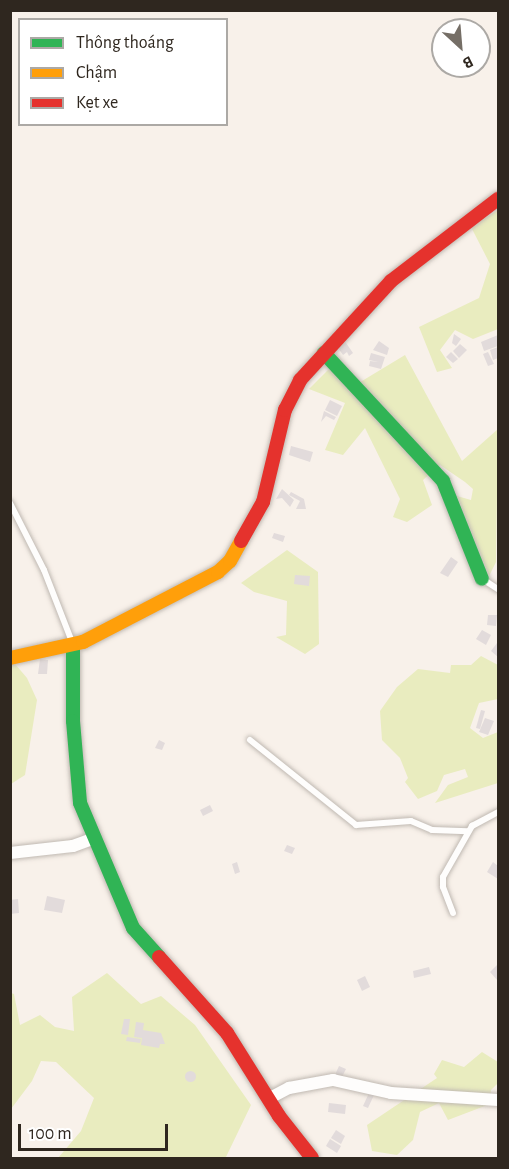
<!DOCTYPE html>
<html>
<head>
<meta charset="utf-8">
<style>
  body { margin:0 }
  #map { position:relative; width:509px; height:1169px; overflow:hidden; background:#f8f1ea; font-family:"Alegreya Sans",sans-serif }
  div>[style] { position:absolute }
  .green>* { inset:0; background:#e9ecbf }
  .building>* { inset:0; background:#e2dbdb }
  .round { border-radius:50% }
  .roads { filter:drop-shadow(0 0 2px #c0b9b2) drop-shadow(0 0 2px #c0b9b2) }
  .lane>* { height:6px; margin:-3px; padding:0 3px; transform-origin:3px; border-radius:3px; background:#fefdfc }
  .street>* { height:12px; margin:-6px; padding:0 6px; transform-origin:6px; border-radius:6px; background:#fefdfc }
  .fast>* { height:14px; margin:-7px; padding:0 7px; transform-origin:7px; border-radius:7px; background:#30b455 }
  .slow>* { height:14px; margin:-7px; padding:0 7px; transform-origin:7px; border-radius:7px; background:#ff9f0a }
  .jam>* { height:14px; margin:-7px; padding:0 7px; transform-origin:7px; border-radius:7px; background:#e5322d }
  span { translate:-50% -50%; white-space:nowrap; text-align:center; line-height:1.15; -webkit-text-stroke:5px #fff; paint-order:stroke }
  .frame { position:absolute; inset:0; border:12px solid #2f271f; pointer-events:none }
  .legend { position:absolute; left:18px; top:18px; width:210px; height:108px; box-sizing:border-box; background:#fff; border:2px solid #aca9a5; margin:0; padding:8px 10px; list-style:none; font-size:18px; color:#2f271f }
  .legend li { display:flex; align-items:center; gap:12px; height:30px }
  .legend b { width:30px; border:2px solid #aca9a5 }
  .north { position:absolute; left:431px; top:18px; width:60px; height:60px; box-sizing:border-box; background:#fff; border:2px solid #aca9a5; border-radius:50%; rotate:154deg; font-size:16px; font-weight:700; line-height:24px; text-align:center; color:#2f271f }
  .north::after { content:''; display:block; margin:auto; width:21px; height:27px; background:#756e66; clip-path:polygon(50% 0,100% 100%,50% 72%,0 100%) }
  .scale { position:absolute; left:18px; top:1124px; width:150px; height:27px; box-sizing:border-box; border:3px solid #2f271f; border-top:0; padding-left:8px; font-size:18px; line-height:21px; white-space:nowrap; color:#2f271f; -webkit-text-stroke:4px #fff; paint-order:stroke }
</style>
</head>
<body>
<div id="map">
  <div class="green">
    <div style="clip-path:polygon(498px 210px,498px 329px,473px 339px,455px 330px,440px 350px,452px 368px,437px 372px,419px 327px,479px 298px,490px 264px,471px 227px)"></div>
    <div style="clip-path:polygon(405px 355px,462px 461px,498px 429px,496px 562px,489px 576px,457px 496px,471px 500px,473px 489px,465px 482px,440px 465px,423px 480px,432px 505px,407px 522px,393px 517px,400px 499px,365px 428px,343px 455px,325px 450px,345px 403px,309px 389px,329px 369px,357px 384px)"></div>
    <div style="clip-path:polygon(287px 550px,318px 572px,319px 644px,305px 654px,276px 637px,286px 635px,287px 601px,254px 592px,241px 583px)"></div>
    <div style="clip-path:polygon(481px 656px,498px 665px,498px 699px,479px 703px,470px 728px,483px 738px,498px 732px,498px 783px,435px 803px,448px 785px,468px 777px,465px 769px,444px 775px,437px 791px,418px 799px,405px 782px,408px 778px,400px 758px,382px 740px,380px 711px,397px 687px,418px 669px,450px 673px,451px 665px,471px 665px)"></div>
    <div style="clip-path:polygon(10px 658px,27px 678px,37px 700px,25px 775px,11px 784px)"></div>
    <div style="clip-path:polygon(107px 973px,141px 1004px,161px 996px,195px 1025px,251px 1105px,226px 1157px,58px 1158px,81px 1131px,94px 1098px,56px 1062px,41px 1061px,32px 1081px,11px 1109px,11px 993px,14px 994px,20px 1025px,40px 1015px,55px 1027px,74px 1031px,72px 997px)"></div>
    <div style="clip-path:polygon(482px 1052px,498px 1062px,498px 1083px,491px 1090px,490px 1104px,448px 1120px,439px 1103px,420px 1112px,413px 1140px,397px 1155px,372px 1151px,367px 1125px,437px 1078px,434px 1074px,442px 1060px,464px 1067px)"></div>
  </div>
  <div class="building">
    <div style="clip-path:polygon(454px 334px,461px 339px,456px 346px,452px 343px)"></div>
    <div style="clip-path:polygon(498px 335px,498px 346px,484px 351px,481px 342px)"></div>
    <div style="clip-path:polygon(344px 340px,353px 353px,349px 356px,347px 352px,343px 355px,336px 345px)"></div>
    <div style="clip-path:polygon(379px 341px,389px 348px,387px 355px,373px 350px)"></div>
    <div style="clip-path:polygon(460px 344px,467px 350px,459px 358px,453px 351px)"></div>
    <div style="clip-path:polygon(498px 347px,498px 358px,493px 360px,490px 350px)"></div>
    <div style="clip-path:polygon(451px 352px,458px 359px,453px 363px,446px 357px)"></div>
    <div style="clip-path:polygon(488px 352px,494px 364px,488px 366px,483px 354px)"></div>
    <div style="clip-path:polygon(371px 353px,385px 357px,381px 369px,369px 366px,370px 361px,379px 362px,369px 360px)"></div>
    <div style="clip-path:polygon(330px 400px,342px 406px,337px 416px,325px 410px)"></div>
    <div style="clip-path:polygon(324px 411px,336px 417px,334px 420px,326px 416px,321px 422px)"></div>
    <div style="clip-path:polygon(291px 446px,313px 452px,310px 462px,289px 455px)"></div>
    <div style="clip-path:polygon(282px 489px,294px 500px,290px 507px,282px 498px,276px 499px)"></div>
    <div style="clip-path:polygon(291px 492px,304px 499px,306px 509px,296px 509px,300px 501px,289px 495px)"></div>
    <div style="clip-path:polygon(274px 533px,285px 536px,283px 542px,272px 538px)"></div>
    <div style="clip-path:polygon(451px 557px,458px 562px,448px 577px,440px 573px)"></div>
    <div style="clip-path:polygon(295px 575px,310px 576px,309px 586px,294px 584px)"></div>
    <div style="clip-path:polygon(488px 615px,497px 615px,496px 626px,487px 625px)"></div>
    <div style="clip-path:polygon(482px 630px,491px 635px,486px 645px,476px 639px)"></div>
    <div style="clip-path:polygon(497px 643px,498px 644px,498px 657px,491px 651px)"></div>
    <div style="clip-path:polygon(40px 659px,48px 660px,47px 674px,38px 674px)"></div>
    <div style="clip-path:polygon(481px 710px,485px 711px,480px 729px,476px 728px)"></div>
    <div style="clip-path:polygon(485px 718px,494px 721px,488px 735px,479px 732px)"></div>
    <div style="clip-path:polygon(159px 740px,165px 743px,162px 750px,155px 748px)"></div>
    <div style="clip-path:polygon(210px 805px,213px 811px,203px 816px,200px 810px)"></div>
    <div style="clip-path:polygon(287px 845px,295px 848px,292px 854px,284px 851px)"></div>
    <div style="clip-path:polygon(237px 862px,240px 872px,235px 874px,232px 864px)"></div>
    <div style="clip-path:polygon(493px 862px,498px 866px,498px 879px,487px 872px)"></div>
    <div style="clip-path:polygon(47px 896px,65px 900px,62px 913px,44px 910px)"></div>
    <div style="clip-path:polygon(18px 899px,19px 913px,10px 914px,10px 900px)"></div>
    <div style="clip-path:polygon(498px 964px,498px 981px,490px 972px)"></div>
    <div style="clip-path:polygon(429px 967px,431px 974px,414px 978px,413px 971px)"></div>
    <div style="clip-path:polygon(365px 976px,370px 987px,362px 991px,357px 980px)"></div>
    <div style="clip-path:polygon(124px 1019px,130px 1019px,128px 1035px,121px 1034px)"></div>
    <div style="clip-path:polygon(136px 1022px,144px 1023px,143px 1030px,161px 1033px,165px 1044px,160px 1044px,159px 1048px,141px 1045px,142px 1038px,134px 1037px)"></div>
    <div style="clip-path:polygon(127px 1037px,141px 1039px,140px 1043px,126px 1041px)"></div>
    <div style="clip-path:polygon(339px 1066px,346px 1069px,341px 1079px,334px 1077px)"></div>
    <div class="round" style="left:184.5px;top:1070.5px;width:11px;height:11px"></div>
    <div style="clip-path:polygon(369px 1093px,374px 1095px,368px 1108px,363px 1106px)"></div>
    <div style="clip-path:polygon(329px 1103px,346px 1105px,345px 1114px,328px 1112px)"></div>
    <div style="clip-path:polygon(336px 1130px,345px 1136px,341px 1144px,331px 1138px)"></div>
    <div style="clip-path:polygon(330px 1139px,341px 1146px,337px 1153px,326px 1146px)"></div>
  </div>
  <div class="roads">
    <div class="lane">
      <div style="left:10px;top:503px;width:75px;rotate:63.1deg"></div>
      <div style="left:44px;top:570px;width:77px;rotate:68.7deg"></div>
      <div style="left:484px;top:580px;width:17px;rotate:33deg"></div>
      <div style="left:250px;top:740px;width:136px;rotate:38.7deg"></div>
      <div style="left:356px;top:825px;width:55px;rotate:-4.2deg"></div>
      <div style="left:411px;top:821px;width:23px;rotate:23deg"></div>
      <div style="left:432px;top:830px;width:36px;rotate:2deg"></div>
      <div style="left:453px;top:913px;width:28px;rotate:-111deg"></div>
      <div style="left:443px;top:887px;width:10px;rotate:-90deg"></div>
      <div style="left:443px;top:877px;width:59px;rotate:-60.4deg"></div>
      <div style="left:472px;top:826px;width:30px;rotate:-28deg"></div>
    </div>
    <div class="street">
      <div style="left:10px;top:853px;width:63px;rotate:-6.3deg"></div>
      <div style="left:73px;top:846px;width:23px;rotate:-20deg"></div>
      <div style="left:268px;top:1099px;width:24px;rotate:-28deg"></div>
      <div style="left:289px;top:1088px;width:45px;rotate:-10.3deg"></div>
      <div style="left:333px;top:1080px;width:59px;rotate:12.6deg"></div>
      <div style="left:391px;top:1093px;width:107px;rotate:3.7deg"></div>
    </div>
    <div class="fast">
      <div style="left:324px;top:353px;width:175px;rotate:47.1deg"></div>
      <div style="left:443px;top:481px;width:105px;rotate:68.3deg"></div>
      <div style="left:73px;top:646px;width:75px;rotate:90deg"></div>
      <div style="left:73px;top:721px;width:82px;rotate:85.1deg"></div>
      <div style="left:80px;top:803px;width:136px;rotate:67deg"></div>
      <div style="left:133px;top:928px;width:39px;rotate:48deg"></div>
    </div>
    <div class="slow">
      <div style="left:10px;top:658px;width:75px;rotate:-12.4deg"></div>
      <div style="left:83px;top:642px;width:152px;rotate:-27.4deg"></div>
      <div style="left:218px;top:572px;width:16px;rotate:-43deg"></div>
      <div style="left:230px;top:561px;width:23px;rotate:-61deg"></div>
    </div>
    <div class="jam">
      <div style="left:241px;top:541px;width:45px;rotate:-60.6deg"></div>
      <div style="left:263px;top:502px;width:95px;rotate:-76.6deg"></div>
      <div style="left:285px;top:410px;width:34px;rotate:-63deg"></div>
      <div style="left:300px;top:380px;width:134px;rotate:-47.4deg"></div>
      <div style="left:391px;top:281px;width:135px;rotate:-37.5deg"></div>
      <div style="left:159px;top:957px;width:102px;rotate:48.2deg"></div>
      <div style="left:227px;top:1033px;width:98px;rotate:57.9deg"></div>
      <div style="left:279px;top:1116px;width:53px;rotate:51.8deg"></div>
    </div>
  </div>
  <div class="frame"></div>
  <ul class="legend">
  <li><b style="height:8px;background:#30b455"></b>Thông thoáng</li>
  <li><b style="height:8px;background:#ff9f0a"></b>Chậm</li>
  <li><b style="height:8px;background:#e5322d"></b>Kẹt xe</li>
  </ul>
  <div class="north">B</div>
  <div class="scale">100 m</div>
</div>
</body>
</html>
